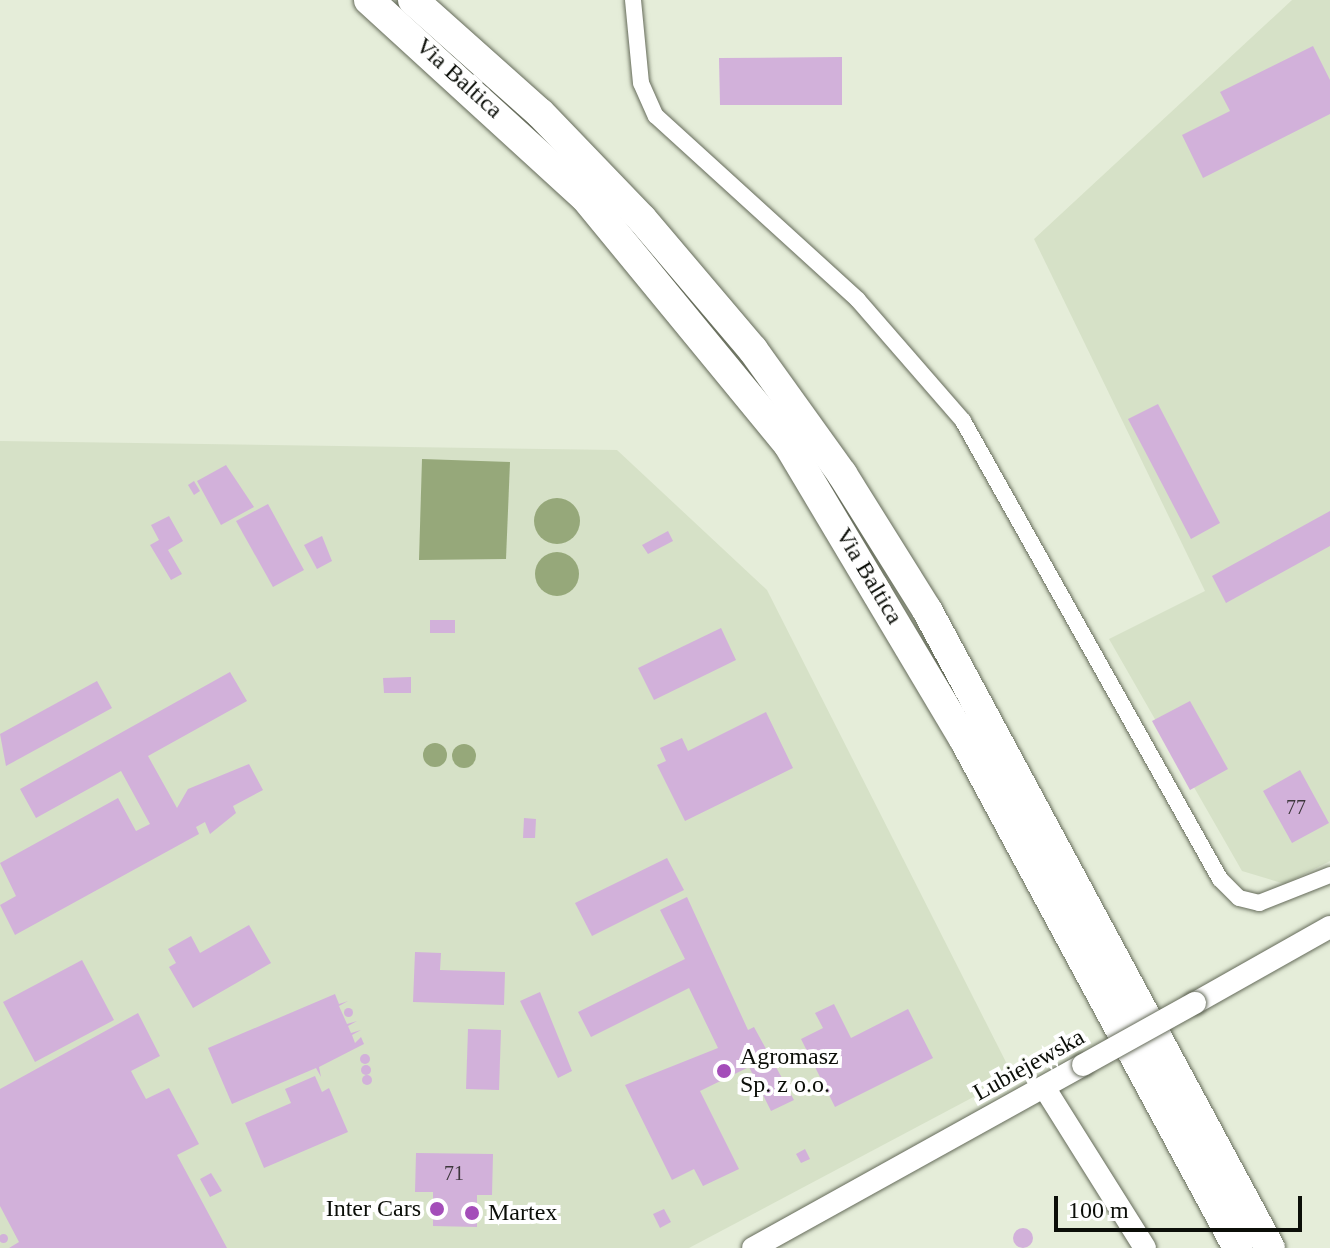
<!DOCTYPE html>
<html>
<head>
<meta charset="utf-8">
<style>
  body { margin:0 }
  #map { position:relative; width:1330px; height:1248px; overflow:hidden; background:#e5edd9; font-family:"Times New Roman",serif }
  div>[style] { position:absolute }
  .built>* { inset:0; background:#d6e1c7 }
  .water>* { inset:0; background:#96a87a }
  .round { border-radius:50% }
  .building>* { inset:0; background:#d2b1da }
  .roads { filter:drop-shadow(0 0 2px #656b5a) drop-shadow(0 0 2px #656b5a) }
  .street>* { height:16px; margin:-8px; padding:0 8px; transform-origin:8px; border-radius:8px; background:#fff }
  .secondary>* { height:22px; margin:-11px; padding:0 11px; transform-origin:11px; border-radius:11px; background:#fff }
  .highway>* { height:30px; margin:-15px; padding:0 15px; transform-origin:15px; border-radius:15px; background:#fff }
  .bridges { filter:drop-shadow(0 0 2px #656b5a) drop-shadow(0 0 2px #656b5a) }
  .secondary-bridge>* { height:22px; margin:-11px; padding:0 11px; transform-origin:11px; border-radius:11px; background:#fff }
  .dots>* { width:22px; height:22px; translate:-50% -50%; box-sizing:border-box; border:4px solid #fff; border-radius:50% }
  span { translate:-50% -50%; white-space:nowrap; text-align:center; line-height:1.15; -webkit-text-stroke:8px #fff; paint-order:stroke }
  .number-label { font-size:20px; color:#3d373c }
  .number-label span { -webkit-text-stroke-width:0 }
  .street-label { font-size:24px; color:#0b0e08 }
  .poi-label { font-size:24px; color:#0b0e08 }
  .left { translate:0 -50%; text-align:left }
  .right { translate:-100% -50%; text-align:right }
  .scale { position:absolute; left:1054px; top:1196px; width:248px; height:36px; box-sizing:border-box; border:4px solid #0b0e08; border-top:0; padding-left:10px; font-size:24px; line-height:28px; white-space:nowrap; color:#0b0e08; -webkit-text-stroke:6px #fff; paint-order:stroke }
</style>
</head>
<body>
<div id="map">
  <div class="built">
    <div style="clip-path:polygon(1292px 0,1330px 0,1330px 861px,1285px 884px,1242px 871px,1109px 639px,1205px 591px,1034px 239px)"></div>
    <div style="clip-path:polygon(0 441px,617px 450px,767px 590px,1013px 1076px,689px 1248px,0 1248px)"></div>
  </div>
  <div class="water">
    <div style="clip-path:polygon(422px 459px,510px 462px,506px 559px,419px 560px)"></div>
    <div class="round" style="left:534px;top:498px;width:46px;height:46px"></div>
    <div class="round" style="left:535px;top:552px;width:44px;height:44px"></div>
    <div class="round" style="left:423px;top:743px;width:24px;height:24px"></div>
    <div class="round" style="left:452px;top:744px;width:24px;height:24px"></div>
  </div>
  <div class="building">
    <div style="clip-path:polygon(1313px 46px,1330px 80px,1330px 114px,1203px 178px,1182px 135px,1230px 111px,1220px 92px)"></div>
    <div style="clip-path:polygon(842px 57px,842px 105px,720px 105px,719px 58px)"></div>
    <div style="clip-path:polygon(1158px 404px,1220px 523px,1191px 539px,1128px 419px)"></div>
    <div style="clip-path:polygon(226px 465px,254px 507px,221px 525px,197px 481px)"></div>
    <div style="clip-path:polygon(194px 481px,200px 491px,194px 495px,188px 485px)"></div>
    <div style="clip-path:polygon(268px 504px,304px 570px,273px 587px,236px 521px)"></div>
    <div style="clip-path:polygon(1330px 511px,1330px 546px,1226px 603px,1212px 576px)"></div>
    <div style="clip-path:polygon(169px 516px,183px 541px,168px 550px,182px 574px,171px 580px,150px 545px,159px 540px,151px 525px)"></div>
    <div style="clip-path:polygon(668px 531px,673px 541px,648px 554px,642px 545px)"></div>
    <div style="clip-path:polygon(322px 536px,332px 561px,317px 569px,304px 545px)"></div>
    <div style="clip-path:polygon(430px 620px,455px 620px,455px 633px,430px 633px)"></div>
    <div style="clip-path:polygon(721px 628px,736px 660px,654px 700px,638px 668px)"></div>
    <div style="clip-path:polygon(230px 672px,247px 701px,148px 756px,177px 808px,188px 789px,249px 764px,263px 790px,233px 806px,236px 813px,210px 834px,205px 822px,196px 827px,199px 834px,15px 935px,0 905px,16px 896px,0 863px,118px 798px,136px 831px,150px 824px,121px 771px,36px 818px,20px 789px)"></div>
    <div style="clip-path:polygon(411px 677px,411px 693px,384px 693px,383px 678px)"></div>
    <div style="clip-path:polygon(97px 681px,112px 708px,6px 766px,0 734px)"></div>
    <div style="clip-path:polygon(1190px 701px,1228px 769px,1190px 790px,1152px 721px)"></div>
    <div style="clip-path:polygon(766px 712px,793px 768px,685px 821px,657px 765px,666px 761px,660px 748px,682px 738px,688px 751px)"></div>
    <div style="clip-path:polygon(1300px 770px,1329px 823px,1292px 843px,1263px 791px)"></div>
    <div style="clip-path:polygon(524px 818px,536px 819px,535px 838px,523px 838px)"></div>
    <div style="clip-path:polygon(667px 858px,684px 890px,592px 936px,575px 903px)"></div>
    <div style="clip-path:polygon(687px 897px,748px 1030px,754px 1027px,794px 1100px,771px 1111px,749px 1067px,700px 1091px,739px 1169px,703px 1186px,694px 1169px,672px 1180px,625px 1085px,718px 1048px,689px 988px,591px 1037px,578px 1012px,685px 959px,660px 910px)"></div>
    <div style="clip-path:polygon(249px 925px,271px 963px,193px 1008px,169px 967px,176px 963px,168px 949px,191px 936px,200px 953px)"></div>
    <div style="clip-path:polygon(415px 952px,441px 953px,440px 970px,505px 972px,504px 1005px,413px 1002px)"></div>
    <div style="clip-path:polygon(82px 960px,114px 1020px,35px 1062px,3px 1002px)"></div>
    <div style="clip-path:polygon(540px 992px,572px 1071px,558px 1078px,520px 1001px)"></div>
    <div style="clip-path:polygon(335px 994px,339px 1004px,348px 1001px,339px 1006px,347px 1024px,357px 1021px,348px 1026px,351px 1033px,361px 1030px,352px 1035px,355px 1043px,361px 1037px,364px 1044px,319px 1067px,321px 1077px,316px 1068px,232px 1104px,208px 1048px)"></div>
    <div style="clip-path:polygon(834px 1004px,851px 1038px,908px 1009px,933px 1058px,835px 1107px,801px 1039px,823px 1028px,815px 1013px)"></div>
    <div class="round" style="left:343.5px;top:1007.5px;width:9px;height:9px"></div>
    <div style="clip-path:polygon(138px 1013px,160px 1056px,131px 1071px,146px 1099px,169px 1088px,199px 1144px,177px 1155px,227px 1248px,9px 1248px,19px 1242px,0 1206px,0 1089px)"></div>
    <div style="clip-path:polygon(468px 1029px,501px 1030px,499px 1090px,466px 1089px)"></div>
    <div class="round" style="left:360px;top:1054px;width:10px;height:10px"></div>
    <div class="round" style="left:361px;top:1065px;width:10px;height:10px"></div>
    <div class="round" style="left:362px;top:1075px;width:10px;height:10px"></div>
    <div style="clip-path:polygon(315px 1076px,322px 1092px,329px 1088px,348px 1132px,264px 1168px,245px 1123px,291px 1103px,285px 1089px)"></div>
    <div style="clip-path:polygon(805px 1149px,810px 1159px,801px 1163px,796px 1154px)"></div>
    <div style="clip-path:polygon(416px 1153px,493px 1154px,492px 1195px,477px 1195px,477px 1227px,433px 1226px,433px 1192px,415px 1192px)"></div>
    <div style="clip-path:polygon(211px 1173px,222px 1191px,210px 1197px,200px 1179px)"></div>
    <div style="clip-path:polygon(664px 1209px,671px 1222px,660px 1228px,653px 1214px)"></div>
    <div class="round" style="left:1013px;top:1228px;width:20px;height:20px"></div>
    <div class="round" style="left:-1.5px;top:1233.5px;width:9px;height:9px"></div>
  </div>
  <div class="roads">
    <div class="street">
      <div style="left:633px;top:0;width:83px;rotate:84.5deg"></div>
      <div style="left:641px;top:83px;width:36px;rotate:66deg"></div>
      <div style="left:656px;top:116px;width:273px;rotate:42.3deg"></div>
      <div style="left:858px;top:300px;width:160px;rotate:49deg"></div>
      <div style="left:963px;top:421px;width:525px;rotate:60.7deg"></div>
      <div style="left:1220px;top:879px;width:27px;rotate:45deg"></div>
      <div style="left:1239px;top:898px;width:21px;rotate:14deg"></div>
      <div style="left:1259px;top:903px;width:76px;rotate:-21.5deg"></div>
    </div>
    <div class="secondary">
      <div style="left:1195px;top:1003px;width:155px;rotate:-29.4deg"></div>
      <div style="left:1044px;top:1087px;width:190px;rotate:57.9deg"></div>
      <div style="left:753px;top:1248px;width:377px;rotate:-29deg"></div>
    </div>
    <div class="highway">
      <div style="left:369px;top:0;width:292px;rotate:42.4deg"></div>
      <div style="left:585px;top:197px;width:320px;rotate:50.6deg"></div>
      <div style="left:788px;top:444px;width:344px;rotate:59.2deg"></div>
      <div style="left:964px;top:739px;width:578px;rotate:61.71deg"></div>
      <div style="left:413px;top:0;width:170px;rotate:41.7deg"></div>
      <div style="left:540px;top:113px;width:147px;rotate:46.1deg"></div>
      <div style="left:642px;top:219px;width:172px;rotate:49.7deg"></div>
      <div style="left:753px;top:350px;width:153px;rotate:54.3deg"></div>
      <div style="left:842px;top:474px;width:160px;rotate:58deg"></div>
      <div style="left:927px;top:610px;width:724px;rotate:61.74deg"></div>
    </div>
  </div>
  <div class="bridges">
    <div class="secondary-bridge">
      <div style="left:1083px;top:1065px;width:128px;rotate:-29deg"></div>
    </div>
  </div>
  <div class="dots">
    <div style="left:724px;top:1071px;background:#a44db9"></div>
    <div style="left:437px;top:1209px;background:#a44db9"></div>
    <div style="left:472px;top:1213px;background:#a44db9"></div>
  </div>
  <div class="number-label">
    <span style="left:1296px;top:807px">77</span>
    <span style="left:454px;top:1173px">71</span>
  </div>
  <div class="street-label">
    <span style="left:459px;top:78px;rotate:42deg">Via Baltica</span>
    <span style="left:869px;top:576px;rotate:59deg">Via Baltica</span>
    <span style="left:1029px;top:1065px;rotate:-29deg">Lubiejewska</span>
  </div>
  <div class="poi-label">
    <span class="left" style="left:740px;top:1071px">Agromasz<br>Sp. z o.o.</span>
    <span class="right" style="left:421px;top:1209px">Inter Cars</span>
    <span class="left" style="left:488px;top:1213px">Martex</span>
  </div>
  <div class="scale">100 m</div>
</div>
</body>
</html>
